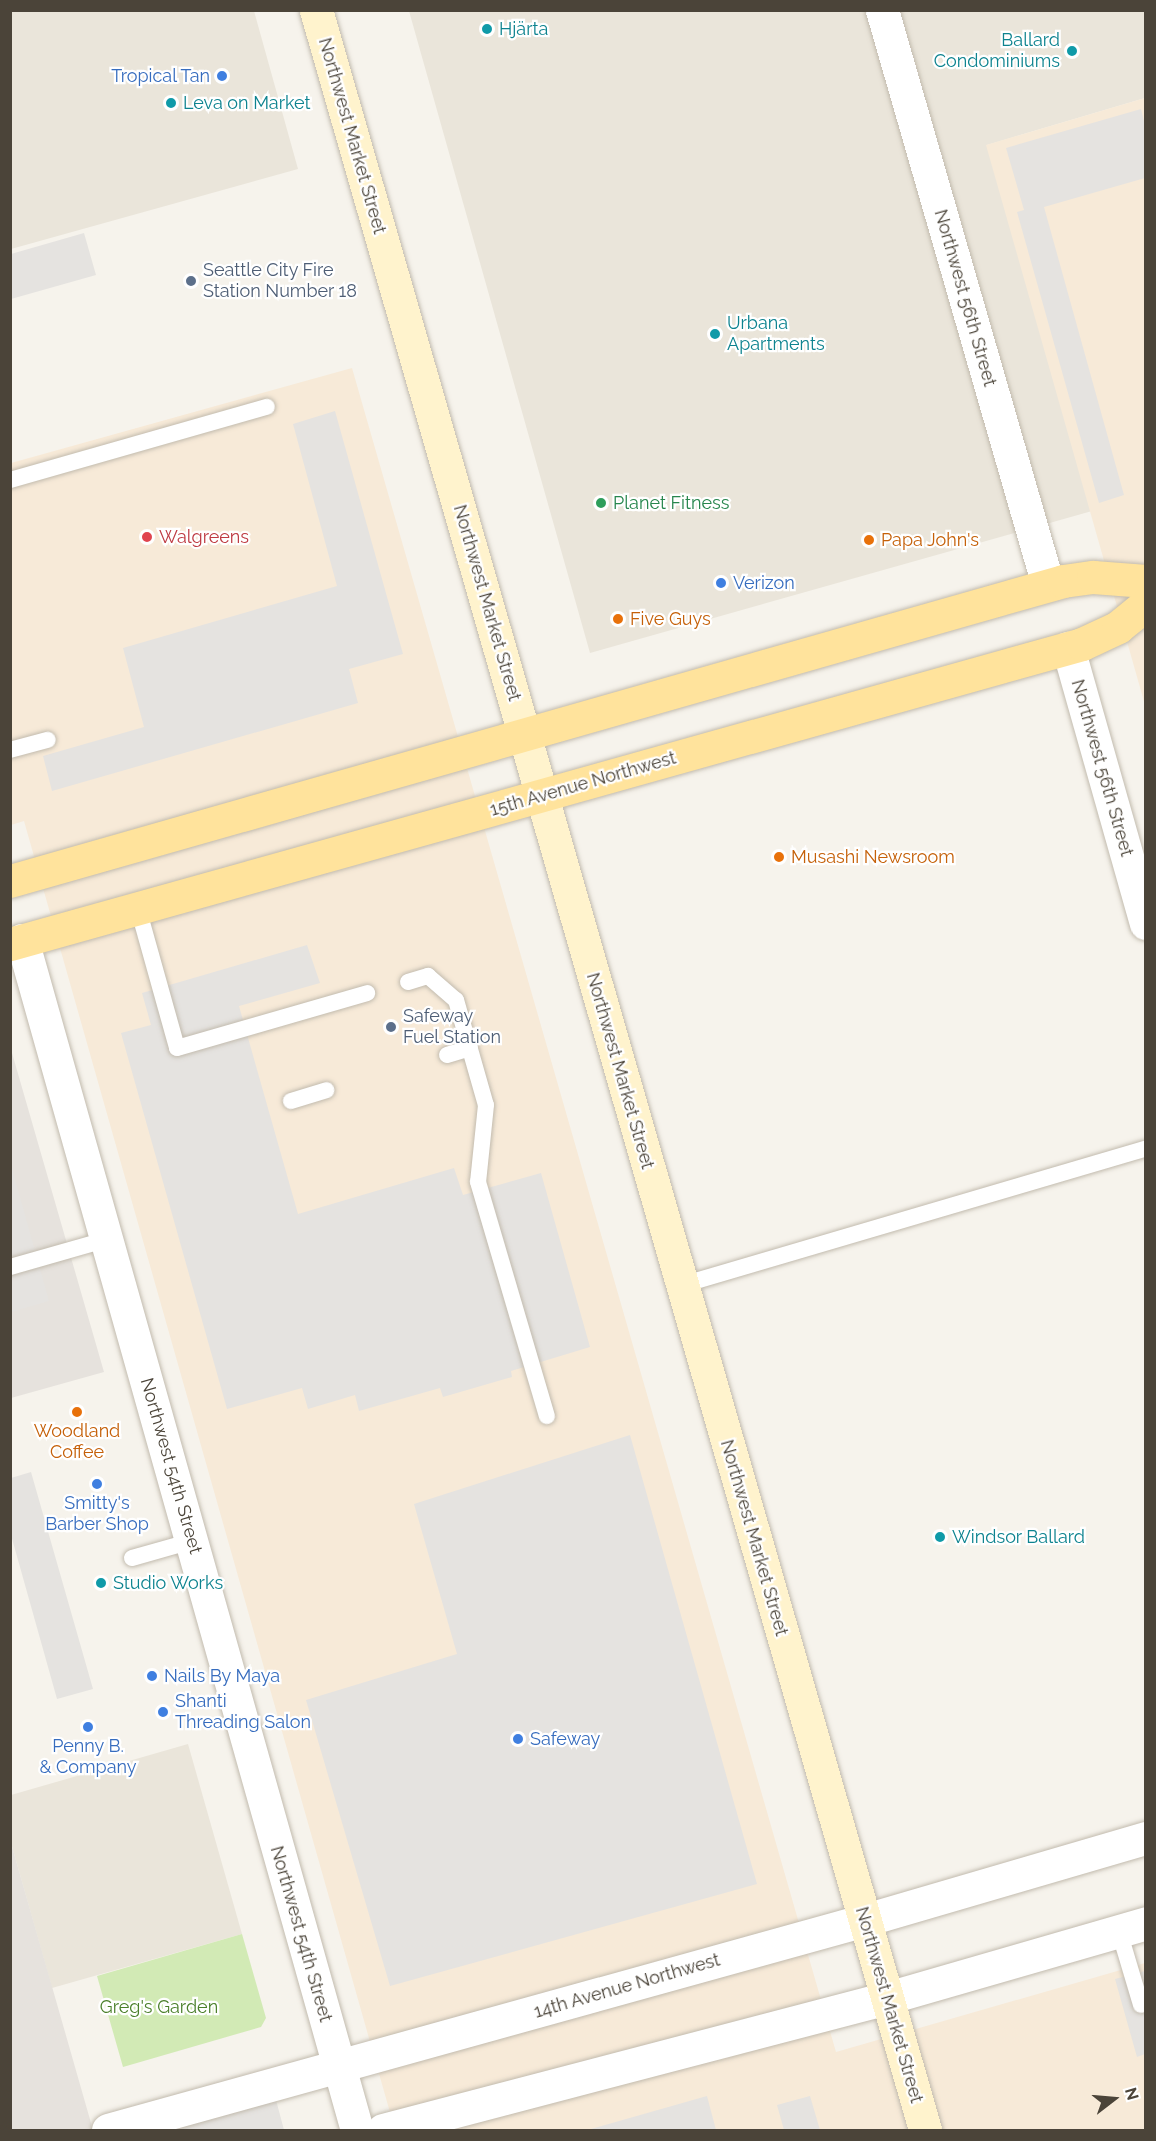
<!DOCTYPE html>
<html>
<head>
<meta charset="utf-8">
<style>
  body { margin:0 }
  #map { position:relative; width:1156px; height:2141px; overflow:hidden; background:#f6f3ec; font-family:Raleway,sans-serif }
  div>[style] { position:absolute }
  .residential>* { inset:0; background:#eae5da }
  .commercial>* { inset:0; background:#f7ead8 }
  .industrial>* { inset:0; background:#e6e2dd }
  .green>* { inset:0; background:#d2eab5 }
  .parking>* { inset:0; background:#e5e3e0 }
  .roads { filter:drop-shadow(0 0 2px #c2bbae) drop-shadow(0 0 2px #c2bbae) }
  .lane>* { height:16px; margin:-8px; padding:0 8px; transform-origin:8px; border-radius:8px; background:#fff }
  .street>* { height:33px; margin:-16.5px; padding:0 16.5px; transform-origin:16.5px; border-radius:16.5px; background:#fff }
  .secondary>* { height:33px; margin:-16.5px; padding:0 16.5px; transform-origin:16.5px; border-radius:16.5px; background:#fff3cd }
  .primary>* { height:33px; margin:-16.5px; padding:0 16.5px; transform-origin:16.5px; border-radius:16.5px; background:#ffe39c }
  .dots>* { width:16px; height:16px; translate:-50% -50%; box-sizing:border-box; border:3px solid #fff; border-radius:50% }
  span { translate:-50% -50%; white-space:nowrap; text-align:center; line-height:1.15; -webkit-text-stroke:4.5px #fff; paint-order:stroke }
  .culture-label { font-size:18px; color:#0d838f }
  .left { translate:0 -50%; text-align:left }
  .right { translate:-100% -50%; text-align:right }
  .shop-label { font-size:18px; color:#366cbe }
  .street-label { font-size:18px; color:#4b4439 }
  .service-label { font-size:18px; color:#4e5e75 }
  .leisure-label { font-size:18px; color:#27864d }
  .health-label { font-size:18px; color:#be3a42 }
  .food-label { font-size:18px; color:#c56008 }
  .park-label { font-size:18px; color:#4a7f2a }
  .frame { position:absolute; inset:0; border:12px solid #4b4439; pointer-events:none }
  .north { position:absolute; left:1084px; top:2069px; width:60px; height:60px; -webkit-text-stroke:4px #fff; paint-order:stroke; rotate:74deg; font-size:16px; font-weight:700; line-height:24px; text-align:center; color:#4b4439 }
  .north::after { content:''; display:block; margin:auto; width:21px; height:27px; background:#4b4439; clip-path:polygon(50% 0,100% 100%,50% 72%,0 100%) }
</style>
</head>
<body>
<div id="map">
  <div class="residential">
    <div style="clip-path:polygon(11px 10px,254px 11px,298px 169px,11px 249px)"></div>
    <div style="clip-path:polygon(409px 11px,1145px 11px,1145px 98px,987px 145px,1092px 511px,590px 653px)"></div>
    <div style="clip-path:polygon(188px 1744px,242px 1934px,52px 1988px,11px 1843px,11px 1795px)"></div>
  </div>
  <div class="commercial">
    <div style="clip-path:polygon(1145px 98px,1145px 705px,986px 145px)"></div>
    <div style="clip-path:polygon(352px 368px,836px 2052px,1145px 1963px,1145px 2130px,395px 2130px,24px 821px,11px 825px,11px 463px)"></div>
  </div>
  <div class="industrial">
    <div style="clip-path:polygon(10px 1046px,104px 1372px,11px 1398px,10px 1398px)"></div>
    <div style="clip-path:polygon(11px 1843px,93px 2130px,11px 2130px)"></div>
  </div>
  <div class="green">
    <div style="clip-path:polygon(242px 1934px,266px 2018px,261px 2027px,123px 2067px,97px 1976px)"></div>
  </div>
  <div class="parking">
    <div style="clip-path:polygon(1141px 109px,1145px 125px,1145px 178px,1044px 207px,1124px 495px,1099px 503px,1017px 212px,1024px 210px,1006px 148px)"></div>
    <div style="clip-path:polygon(84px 233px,96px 275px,11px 299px,11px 254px)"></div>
    <div style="clip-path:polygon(335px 411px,403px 654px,349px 669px,358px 703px,52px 791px,43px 756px,144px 727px,123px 648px,337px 586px,293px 424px)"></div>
    <div style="clip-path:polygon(307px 945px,320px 983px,239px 1006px,298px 1214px,454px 1168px,463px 1195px,541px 1173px,590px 1347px,511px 1371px,512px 1377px,443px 1397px,440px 1388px,359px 1411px,355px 1395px,308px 1409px,302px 1388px,227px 1409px,121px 1033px,151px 1025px,142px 993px)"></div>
    <div style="clip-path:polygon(10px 1161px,49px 1301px,11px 1312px,10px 1312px)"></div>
    <div style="clip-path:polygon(630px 1435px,757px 1884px,390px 1986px,306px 1700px,457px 1654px,414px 1504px)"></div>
    <div style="clip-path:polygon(31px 1472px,93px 1689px,57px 1699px,11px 1535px,11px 1478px)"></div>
    <div style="clip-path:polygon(1145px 1971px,1145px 2054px,1137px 2057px,1115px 1979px)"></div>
    <div style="clip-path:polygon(272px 2085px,284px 2130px,108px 2130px)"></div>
    <div style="clip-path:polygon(707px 2096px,716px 2130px,584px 2130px,591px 2129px)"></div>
    <div style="clip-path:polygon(810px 2096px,820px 2130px,784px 2130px,777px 2105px)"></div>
  </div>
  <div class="roads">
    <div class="lane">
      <div style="left:10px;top:480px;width:267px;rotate:-15.9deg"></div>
      <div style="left:10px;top:750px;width:39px;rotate:-15deg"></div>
      <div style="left:138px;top:908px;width:145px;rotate:74.4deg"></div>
      <div style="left:177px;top:1048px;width:198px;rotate:-16.1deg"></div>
      <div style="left:408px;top:982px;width:21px;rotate:-17deg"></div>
      <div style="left:428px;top:976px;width:37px;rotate:41deg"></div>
      <div style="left:456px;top:1000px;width:109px;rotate:74.1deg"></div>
      <div style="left:486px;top:1105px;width:77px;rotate:95.9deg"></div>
      <div style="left:478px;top:1182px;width:244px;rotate:73.6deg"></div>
      <div style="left:447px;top:1055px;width:24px;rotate:-17deg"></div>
      <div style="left:291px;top:1101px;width:37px;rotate:-17deg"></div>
      <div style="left:10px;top:1267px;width:102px;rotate:-15.9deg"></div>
      <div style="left:682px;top:1285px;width:484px;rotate:-16.4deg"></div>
      <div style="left:132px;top:1558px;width:62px;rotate:-15.8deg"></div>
      <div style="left:1119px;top:1931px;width:77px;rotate:73.4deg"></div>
    </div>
    <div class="street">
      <div style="left:882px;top:10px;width:598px;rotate:73.9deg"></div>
      <div style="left:1068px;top:648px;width:286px;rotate:74.2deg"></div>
      <div style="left:22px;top:940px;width:1236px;rotate:74.28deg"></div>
      <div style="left:108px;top:2130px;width:786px;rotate:-15.5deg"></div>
      <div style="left:865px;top:1920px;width:293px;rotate:-16.3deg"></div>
      <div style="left:383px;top:2130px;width:521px;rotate:-14.68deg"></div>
      <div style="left:887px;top:1998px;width:270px;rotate:-16.1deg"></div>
    </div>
    <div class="secondary">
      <div style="left:316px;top:10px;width:2206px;rotate:73.97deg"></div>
    </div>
    <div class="primary">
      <div style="left:10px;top:881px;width:1095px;rotate:-15.9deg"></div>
      <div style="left:1063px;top:581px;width:30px;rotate:-8deg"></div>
      <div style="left:1093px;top:577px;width:53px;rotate:4.3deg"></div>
      <div style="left:10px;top:944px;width:1113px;rotate:-15.63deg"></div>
      <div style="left:1082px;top:644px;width:40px;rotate:-25deg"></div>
      <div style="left:1118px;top:627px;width:36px;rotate:-39deg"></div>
    </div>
  </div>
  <div class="dots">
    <div style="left:487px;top:29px;background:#0f9aa8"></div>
    <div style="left:1072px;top:51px;background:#0f9aa8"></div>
    <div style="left:222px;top:76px;background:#3f7fe0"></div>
    <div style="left:171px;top:103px;background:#0f9aa8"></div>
    <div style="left:191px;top:281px;background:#5c6f8a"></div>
    <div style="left:715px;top:334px;background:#0f9aa8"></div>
    <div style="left:601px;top:503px;background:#2e9e5b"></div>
    <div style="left:147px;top:537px;background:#e0444e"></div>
    <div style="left:869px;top:540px;background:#e8710a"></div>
    <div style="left:721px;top:583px;background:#3f7fe0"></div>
    <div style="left:618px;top:619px;background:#e8710a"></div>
    <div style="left:779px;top:857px;background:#e8710a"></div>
    <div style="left:391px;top:1027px;background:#5c6f8a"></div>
    <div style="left:77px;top:1412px;background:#e8710a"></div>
    <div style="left:97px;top:1484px;background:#3f7fe0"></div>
    <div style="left:940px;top:1537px;background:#0f9aa8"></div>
    <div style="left:101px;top:1583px;background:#0f9aa8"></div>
    <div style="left:152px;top:1676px;background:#3f7fe0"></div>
    <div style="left:163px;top:1712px;background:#3f7fe0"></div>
    <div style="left:88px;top:1727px;background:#3f7fe0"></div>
    <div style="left:518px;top:1739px;background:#3f7fe0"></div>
  </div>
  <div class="culture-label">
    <span class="left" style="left:499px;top:29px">Hjärta</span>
    <span class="right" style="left:1060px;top:51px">Ballard<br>Condominiums</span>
    <span class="left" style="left:183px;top:103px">Leva on Market</span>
    <span class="left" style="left:727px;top:334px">Urbana<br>Apartments</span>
    <span class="left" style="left:952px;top:1537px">Windsor Ballard</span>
    <span class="left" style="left:113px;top:1583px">Studio Works</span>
  </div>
  <div class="shop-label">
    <span class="right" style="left:210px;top:76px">Tropical Tan</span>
    <span class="left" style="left:733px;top:583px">Verizon</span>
    <span style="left:97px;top:1514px">Smitty's<br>Barber Shop</span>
    <span class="left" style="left:164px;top:1676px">Nails By Maya</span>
    <span class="left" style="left:175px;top:1712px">Shanti<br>Threading Salon</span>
    <span class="left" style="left:530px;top:1739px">Safeway</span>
    <span style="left:88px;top:1757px">Penny B.<br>&amp; Company</span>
  </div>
  <div class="street-label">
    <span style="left:352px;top:136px;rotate:74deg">Northwest Market Street</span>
    <span style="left:965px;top:298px;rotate:74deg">Northwest 56th Street</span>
    <span style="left:487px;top:603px;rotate:74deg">Northwest Market Street</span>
    <span style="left:1102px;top:768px;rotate:74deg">Northwest 56th Street</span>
    <span style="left:583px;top:784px;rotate:-16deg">15th Avenue Northwest</span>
    <span style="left:620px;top:1071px;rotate:74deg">Northwest Market Street</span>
    <span style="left:171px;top:1466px;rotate:74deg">Northwest 54th Street</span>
    <span style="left:754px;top:1538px;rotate:74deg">Northwest Market Street</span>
    <span style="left:301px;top:1934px;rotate:74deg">Northwest 54th Street</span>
    <span style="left:627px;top:1986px;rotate:-16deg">14th Avenue Northwest</span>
    <span style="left:889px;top:2005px;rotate:74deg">Northwest Market Street</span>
  </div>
  <div class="service-label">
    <span class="left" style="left:203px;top:281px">Seattle City Fire<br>Station Number 18</span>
    <span class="left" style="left:403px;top:1027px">Safeway<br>Fuel Station</span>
  </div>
  <div class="leisure-label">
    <span class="left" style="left:613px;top:503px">Planet Fitness</span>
  </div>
  <div class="health-label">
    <span class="left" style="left:159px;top:537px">Walgreens</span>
  </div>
  <div class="food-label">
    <span class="left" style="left:881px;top:540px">Papa John's</span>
    <span class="left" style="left:630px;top:619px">Five Guys</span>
    <span class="left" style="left:791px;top:857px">Musashi Newsroom</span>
    <span style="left:77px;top:1442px">Woodland<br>Coffee</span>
  </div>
  <div class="park-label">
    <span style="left:159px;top:2007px">Greg's Garden</span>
  </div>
  <div class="frame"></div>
  <div class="north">N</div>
</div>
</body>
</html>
